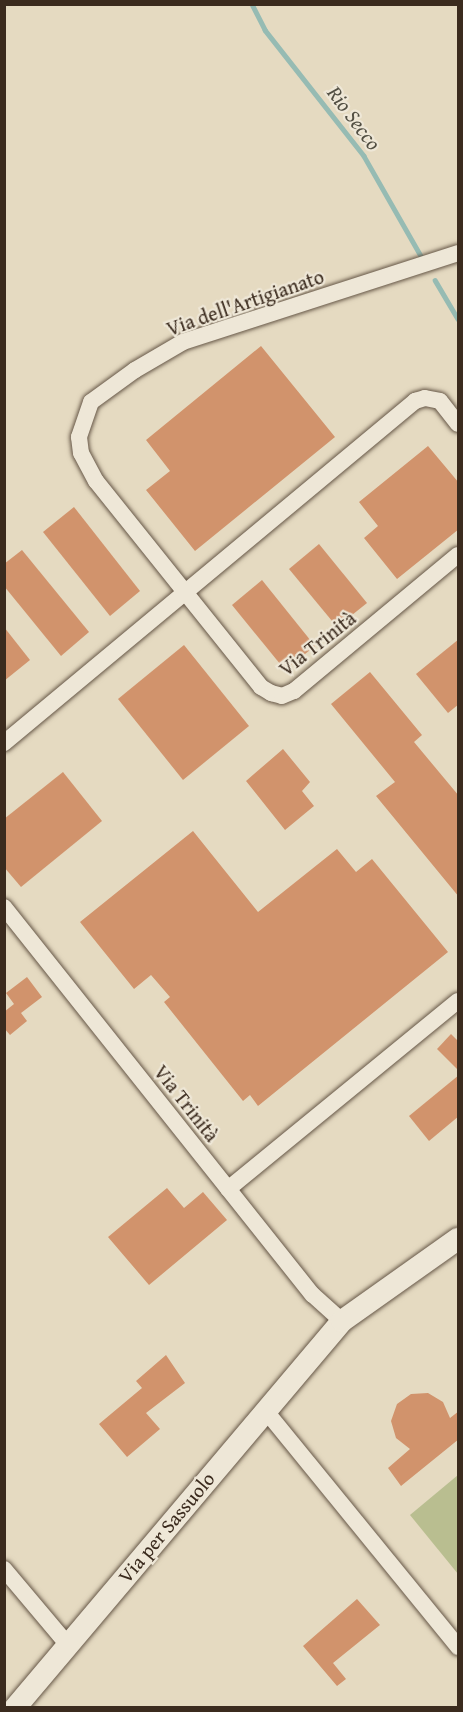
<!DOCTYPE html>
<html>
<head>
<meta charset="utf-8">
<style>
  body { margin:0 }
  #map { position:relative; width:463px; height:1712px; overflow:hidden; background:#e5dac1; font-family:"Gentium Book Plus",serif }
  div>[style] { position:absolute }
  .green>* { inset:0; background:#b9be90 }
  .stream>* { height:4.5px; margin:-2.25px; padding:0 2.25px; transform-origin:2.25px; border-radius:2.25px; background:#96bbb3 }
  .building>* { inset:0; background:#d1936c }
  .roads { filter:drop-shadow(0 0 2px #665747) drop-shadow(0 0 2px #665747) }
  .minor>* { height:16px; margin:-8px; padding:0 8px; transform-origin:8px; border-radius:8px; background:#eee7d7 }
  .secondary>* { height:22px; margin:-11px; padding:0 11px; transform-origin:11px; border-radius:11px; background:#eee7d7 }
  span { translate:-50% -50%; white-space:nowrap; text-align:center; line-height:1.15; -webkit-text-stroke:4.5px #eee7d7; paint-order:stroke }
  .street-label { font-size:20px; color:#3b2b1e }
  .water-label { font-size:21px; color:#524f43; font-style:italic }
  .frame { position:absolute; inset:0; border:6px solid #3b2b1e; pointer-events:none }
</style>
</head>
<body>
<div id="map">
  <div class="green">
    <div style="clip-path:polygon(458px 1475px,458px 1574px,410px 1515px)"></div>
  </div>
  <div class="stream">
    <div style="left:252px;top:4px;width:29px;rotate:63deg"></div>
    <div style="left:265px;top:30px;width:160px;rotate:51.8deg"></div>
    <div style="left:364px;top:156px;width:115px;rotate:60.3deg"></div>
    <div style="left:435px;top:280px;width:45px;rotate:59.5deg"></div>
  </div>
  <div class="building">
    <div style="clip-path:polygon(261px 346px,335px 437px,195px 551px,146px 490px,170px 471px,146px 440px)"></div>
    <div style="clip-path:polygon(428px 446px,459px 483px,459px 529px,397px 579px,364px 538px,378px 526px,359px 502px)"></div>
    <div style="clip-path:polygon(74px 507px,140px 591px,110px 616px,43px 532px)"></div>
    <div style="clip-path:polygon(319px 544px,367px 603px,337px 627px,289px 569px)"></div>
    <div style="clip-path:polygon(22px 550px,89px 632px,61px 656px,4px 586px,4px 564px)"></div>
    <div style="clip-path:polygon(262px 580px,315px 646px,285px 670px,232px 605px)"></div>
    <div style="clip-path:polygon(4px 627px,30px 660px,4px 681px)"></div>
    <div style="clip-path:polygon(459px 639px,459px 704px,448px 713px,416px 674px)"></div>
    <div style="clip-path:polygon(184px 645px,249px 726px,183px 780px,118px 699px)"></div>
    <div style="clip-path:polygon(370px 672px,422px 735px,414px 742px,459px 796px,459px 897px,376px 796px,395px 782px,331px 704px)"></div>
    <div style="clip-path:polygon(283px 749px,310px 782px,302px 791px,314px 806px,285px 830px,246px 781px)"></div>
    <div style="clip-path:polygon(63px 772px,102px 821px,21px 887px,4px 867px,4px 819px)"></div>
    <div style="clip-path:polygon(193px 831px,258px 912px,337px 849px,356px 872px,372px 859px,448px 952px,258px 1106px,250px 1095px,243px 1101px,164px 1002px,170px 997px,151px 975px,134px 989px,80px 922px)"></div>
    <div style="clip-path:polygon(27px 977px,42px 997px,21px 1013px,27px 1021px,10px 1035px,4px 1028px,4px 1012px,14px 1004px,6px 993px)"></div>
    <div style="clip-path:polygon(451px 1034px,459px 1042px,459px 1071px,437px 1049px)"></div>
    <div style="clip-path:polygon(459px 1075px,459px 1116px,429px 1141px,409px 1116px)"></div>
    <div style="clip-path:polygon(167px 1188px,184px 1208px,203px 1192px,227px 1220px,149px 1285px,108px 1237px)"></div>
    <div style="clip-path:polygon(166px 1355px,185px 1383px,146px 1413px,160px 1429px,127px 1457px,99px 1424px,142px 1388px,136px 1381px)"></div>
    <div style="clip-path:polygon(428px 1393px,443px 1402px,450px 1418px,459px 1411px,459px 1439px,401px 1486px,388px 1468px,410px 1449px,396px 1438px,391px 1421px,397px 1404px,411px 1394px)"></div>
    <div style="clip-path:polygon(357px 1599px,380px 1625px,333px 1663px,346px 1679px,337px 1686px,303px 1646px)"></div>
  </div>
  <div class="roads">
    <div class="minor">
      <div style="left:458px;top:253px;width:289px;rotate:162.1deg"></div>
      <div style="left:183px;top:342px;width:56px;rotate:149.7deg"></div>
      <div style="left:135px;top:370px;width:54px;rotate:144deg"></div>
      <div style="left:91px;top:402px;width:37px;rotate:109deg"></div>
      <div style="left:79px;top:437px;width:16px;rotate:83deg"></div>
      <div style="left:81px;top:453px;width:32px;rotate:62deg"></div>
      <div style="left:96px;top:481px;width:264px;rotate:51.3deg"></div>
      <div style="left:261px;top:687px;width:12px;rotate:31deg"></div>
      <div style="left:271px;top:693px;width:11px;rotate:15deg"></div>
      <div style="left:282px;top:696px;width:13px;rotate:-23deg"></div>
      <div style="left:294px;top:691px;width:213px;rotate:-39.7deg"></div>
      <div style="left:4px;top:743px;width:535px;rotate:-39.76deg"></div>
      <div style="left:415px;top:401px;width:10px;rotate:-17deg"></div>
      <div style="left:425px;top:398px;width:15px;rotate:11deg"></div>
      <div style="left:440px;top:401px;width:29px;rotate:52deg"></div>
      <div style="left:4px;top:907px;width:496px;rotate:51.5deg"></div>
      <div style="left:313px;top:1295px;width:39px;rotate:42deg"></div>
      <div style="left:228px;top:1189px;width:297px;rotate:-39.3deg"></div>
      <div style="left:265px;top:1410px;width:306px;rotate:50.8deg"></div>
      <div style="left:4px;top:1569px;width:99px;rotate:49.9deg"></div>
    </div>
    <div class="secondary">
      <div style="left:15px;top:1708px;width:507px;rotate:-49.8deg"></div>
      <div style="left:342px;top:1321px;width:142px;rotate:-35.3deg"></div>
    </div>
  </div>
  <div class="street-label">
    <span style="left:245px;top:302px;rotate:-19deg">Via dell'Artigianato</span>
    <span style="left:317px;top:643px;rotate:-38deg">Via Trinità</span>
    <span style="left:187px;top:1103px;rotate:52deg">Via Trinità</span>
    <span style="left:166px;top:1527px;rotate:-50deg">Via per Sassuolo</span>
  </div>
  <div class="water-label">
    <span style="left:354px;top:118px;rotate:53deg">Rio Secco</span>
  </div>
  <div class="frame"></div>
</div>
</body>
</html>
